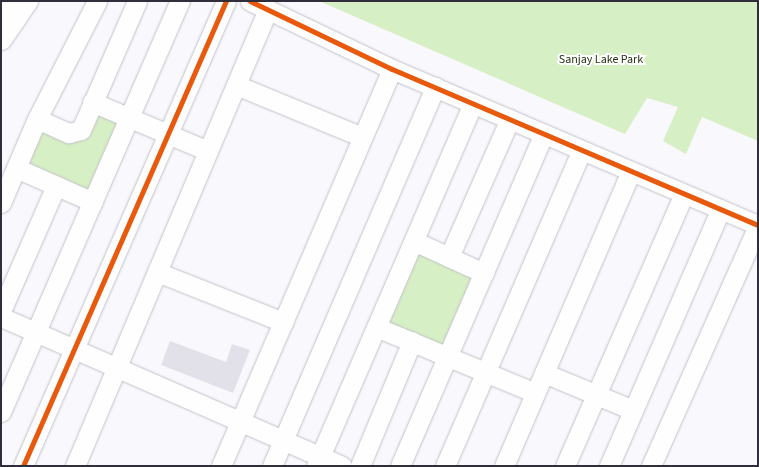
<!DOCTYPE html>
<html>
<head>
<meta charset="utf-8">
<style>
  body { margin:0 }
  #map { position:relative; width:759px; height:467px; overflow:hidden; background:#f9f8fd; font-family:"Source Sans 3",sans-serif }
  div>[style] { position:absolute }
  .green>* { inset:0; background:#d6efc4 }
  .building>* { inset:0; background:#e2e0e9 }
  .roads { filter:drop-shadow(0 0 1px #c3c1c9) drop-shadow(0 0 1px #c3c1c9) }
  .minor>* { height:19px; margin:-9.5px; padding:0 9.5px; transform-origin:9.5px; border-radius:9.5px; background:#fefeff }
  .major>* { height:22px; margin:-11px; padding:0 11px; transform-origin:11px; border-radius:11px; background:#fefeff }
  .cycleway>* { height:5px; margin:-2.5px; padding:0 2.5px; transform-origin:2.5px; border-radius:2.5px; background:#e8590c }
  span { translate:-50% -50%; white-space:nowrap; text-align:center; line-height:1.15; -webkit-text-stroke:4px #fff; paint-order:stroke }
  .park-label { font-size:12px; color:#233513 }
  .frame { position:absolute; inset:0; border:2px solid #302e3a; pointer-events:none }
</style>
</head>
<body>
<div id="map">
  <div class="green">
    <div style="clip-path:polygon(319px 1px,758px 1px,758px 141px,702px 117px,686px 154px,663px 141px,678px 107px,647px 98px,625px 134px)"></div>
    <div style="clip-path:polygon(93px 107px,124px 120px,90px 197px,26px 169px,45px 125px,79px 140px)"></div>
    <div style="clip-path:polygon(414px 246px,481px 275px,449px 351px,380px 322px)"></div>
  </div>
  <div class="building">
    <div style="clip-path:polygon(170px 341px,226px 362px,232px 344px,250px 350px,233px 393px,161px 365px)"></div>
  </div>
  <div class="roads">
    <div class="minor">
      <div style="left:250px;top:1px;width:157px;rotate:25.6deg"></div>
      <div style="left:392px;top:69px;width:398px;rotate:23.1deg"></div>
      <div style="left:236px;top:85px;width:136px;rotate:22.4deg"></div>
      <div style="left:92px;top:102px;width:126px;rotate:22.9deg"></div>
      <div style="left:37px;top:119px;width:35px;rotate:24deg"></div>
      <div style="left:69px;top:133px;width:12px;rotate:-14deg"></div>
      <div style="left:81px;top:130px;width:141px;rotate:-66.5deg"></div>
      <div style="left:16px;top:168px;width:84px;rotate:23.8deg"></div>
      <div style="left:1px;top:203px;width:91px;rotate:-66.8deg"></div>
      <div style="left:37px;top:119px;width:132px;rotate:-63deg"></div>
      <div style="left:414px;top:241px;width:77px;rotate:24.6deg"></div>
      <div style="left:449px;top:257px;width:151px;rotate:-66.2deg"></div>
      <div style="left:157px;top:272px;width:136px;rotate:21.6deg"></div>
      <div style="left:1px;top:311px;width:137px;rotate:-66.3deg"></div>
      <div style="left:1px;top:317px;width:372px;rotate:23.6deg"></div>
      <div style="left:376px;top:327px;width:172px;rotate:22.5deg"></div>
      <div style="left:544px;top:373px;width:96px;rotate:22.6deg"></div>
      <div style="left:1px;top:412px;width:448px;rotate:-66.5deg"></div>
      <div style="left:23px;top:466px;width:507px;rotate:-66.42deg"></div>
      <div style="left:75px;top:466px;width:496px;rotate:-67.1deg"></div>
      <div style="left:221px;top:466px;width:432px;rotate:-66.7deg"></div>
      <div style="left:272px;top:466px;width:413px;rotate:-66.7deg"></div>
      <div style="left:316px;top:466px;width:395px;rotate:-66.6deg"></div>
      <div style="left:360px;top:466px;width:135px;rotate:-67.4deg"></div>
      <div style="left:400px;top:466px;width:362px;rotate:-66.6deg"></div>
      <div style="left:445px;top:466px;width:344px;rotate:-66.6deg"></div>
      <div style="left:504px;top:466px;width:321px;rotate:-66.7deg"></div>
      <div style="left:565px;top:466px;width:297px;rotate:-66.4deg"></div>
      <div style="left:609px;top:466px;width:280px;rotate:-66.5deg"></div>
      <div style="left:651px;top:466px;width:263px;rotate:-66deg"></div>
    </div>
    <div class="major">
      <div style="left:1px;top:11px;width:12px;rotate:-55deg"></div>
      <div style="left:1px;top:39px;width:46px;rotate:-55.6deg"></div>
    </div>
  </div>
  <div class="cycleway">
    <div style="left:250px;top:1px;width:157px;rotate:25.6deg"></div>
    <div style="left:392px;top:69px;width:398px;rotate:23.1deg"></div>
    <div style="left:23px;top:466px;width:507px;rotate:-66.42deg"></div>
  </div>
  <div class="park-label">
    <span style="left:601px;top:60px">Sanjay Lake Park</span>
  </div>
  <div class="frame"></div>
</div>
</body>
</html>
